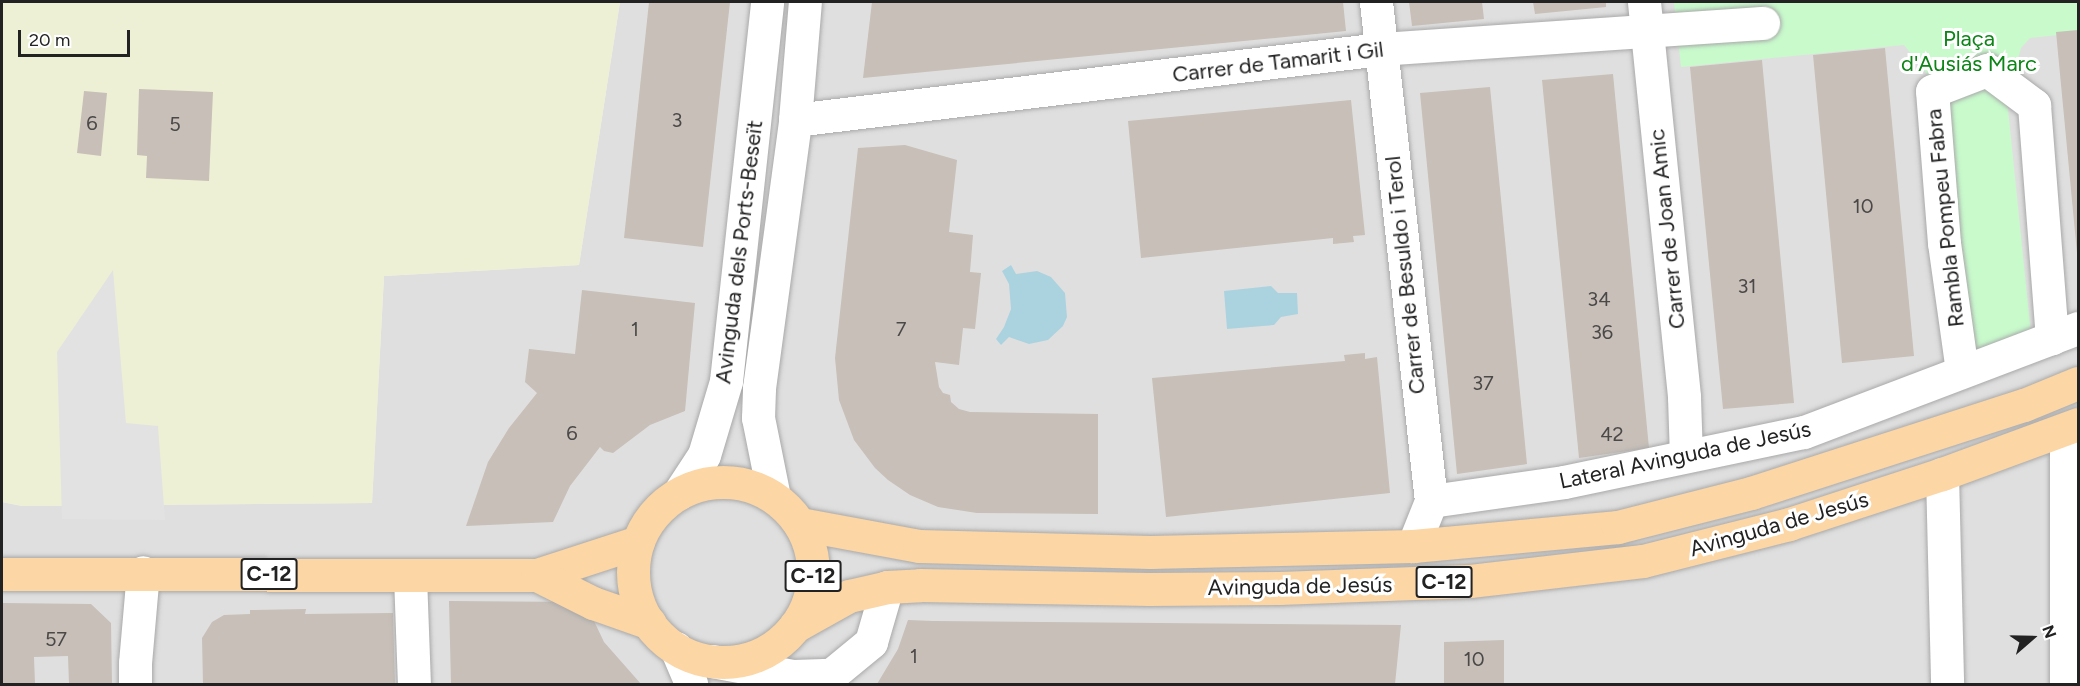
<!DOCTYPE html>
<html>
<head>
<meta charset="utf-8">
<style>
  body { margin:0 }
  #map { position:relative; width:2080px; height:686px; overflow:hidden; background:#f2efe9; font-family:Figtree,sans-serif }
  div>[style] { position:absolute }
  .residential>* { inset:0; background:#e0dfdf }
  .farmland>* { inset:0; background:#eef0d5 }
  .park>* { inset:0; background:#c8facc }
  .parking>* { inset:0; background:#e2e2e2 }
  .water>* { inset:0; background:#aad3df }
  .building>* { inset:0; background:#c7bfb8 }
  .roads { filter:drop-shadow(0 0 2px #a9a9a9) drop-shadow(0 0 2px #a9a9a9) }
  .minor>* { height:33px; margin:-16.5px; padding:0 16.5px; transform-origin:16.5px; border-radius:16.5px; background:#fff }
  .major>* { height:33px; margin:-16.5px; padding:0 16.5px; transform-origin:16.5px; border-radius:16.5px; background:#fcd6a4 }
  .major>.ring { margin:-16.5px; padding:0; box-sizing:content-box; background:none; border:33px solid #fcd6a4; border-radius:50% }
  span { translate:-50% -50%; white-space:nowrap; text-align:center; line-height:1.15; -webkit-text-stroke:6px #fff; paint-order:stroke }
  .number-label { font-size:20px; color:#4b4948 }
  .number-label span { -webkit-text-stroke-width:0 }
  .shield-label span { padding:2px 4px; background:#fff; border:2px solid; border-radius:4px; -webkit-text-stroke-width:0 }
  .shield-label { font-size:21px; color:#222; font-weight:700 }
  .park-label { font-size:22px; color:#0c8416 }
  .street-label { font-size:22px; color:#222 }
  .frame { position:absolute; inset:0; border:3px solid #222; pointer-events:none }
  .north { position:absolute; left:2002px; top:608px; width:60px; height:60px; -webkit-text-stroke:4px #fff; paint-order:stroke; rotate:70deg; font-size:16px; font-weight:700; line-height:24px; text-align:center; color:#222 }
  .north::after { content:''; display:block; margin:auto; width:21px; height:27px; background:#222; clip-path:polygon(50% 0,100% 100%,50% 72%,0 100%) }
  .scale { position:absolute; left:18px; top:30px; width:112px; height:27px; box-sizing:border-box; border:3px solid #222; border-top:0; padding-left:8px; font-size:18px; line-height:21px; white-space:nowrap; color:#222; -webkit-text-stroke:4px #fff; paint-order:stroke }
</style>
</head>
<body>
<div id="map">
  <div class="residential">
    <div style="clip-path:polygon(620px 2px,2078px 2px,2078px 684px,2px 684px,2px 502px,22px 506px,372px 503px,384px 276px,579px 265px)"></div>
  </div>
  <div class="farmland">
    <div style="clip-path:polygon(2px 2px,620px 2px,579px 265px,384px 276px,372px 503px,22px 506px,2px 502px)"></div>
  </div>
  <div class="park">
    <div style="clip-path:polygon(1688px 2px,2078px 2px,2078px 33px,2030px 38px,2021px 48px,2007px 99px,2031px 334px,1972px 355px,1944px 95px,1904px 45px,1681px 67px,1674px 3px)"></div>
  </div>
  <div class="parking">
    <div style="clip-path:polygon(113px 270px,126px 423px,158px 426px,165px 520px,62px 519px,57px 352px)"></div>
  </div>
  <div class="water">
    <div style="clip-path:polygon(1011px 265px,1016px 274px,1037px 271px,1051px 277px,1065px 293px,1067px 317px,1063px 326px,1048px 340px,1029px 344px,1009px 337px,1001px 345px,996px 339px,1004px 327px,1011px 309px,1009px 284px,1002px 271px)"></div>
    <div style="clip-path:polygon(1271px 286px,1278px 293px,1297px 293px,1298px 314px,1281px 317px,1274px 325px,1227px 329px,1224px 291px)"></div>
  </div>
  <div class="building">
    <div style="clip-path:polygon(649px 2px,730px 2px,703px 247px,624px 238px)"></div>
    <div style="clip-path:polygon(872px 2px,1343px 2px,1346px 31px,863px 78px)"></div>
    <div style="clip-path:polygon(1409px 2px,1482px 2px,1484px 19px,1412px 26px)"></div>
    <div style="clip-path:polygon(1533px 2px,1606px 2px,1606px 7px,1535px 14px)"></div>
    <div style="clip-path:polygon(2078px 30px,2078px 253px,2077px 253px,2056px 32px)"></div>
    <div style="clip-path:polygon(1885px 48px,1914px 356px,1842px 363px,1813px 55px)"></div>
    <div style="clip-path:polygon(1762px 60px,1794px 403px,1723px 409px,1690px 67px)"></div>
    <div style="clip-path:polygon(1613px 74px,1649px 448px,1579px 458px,1542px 80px)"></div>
    <div style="clip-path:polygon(1490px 87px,1527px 464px,1457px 474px,1420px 93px)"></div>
    <div style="clip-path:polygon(139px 89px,213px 92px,209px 181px,146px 178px,147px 156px,137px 155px)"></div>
    <div style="clip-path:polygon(84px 91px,107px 93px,101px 156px,77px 153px)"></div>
    <div style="clip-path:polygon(1351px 100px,1365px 235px,1353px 236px,1354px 242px,1333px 244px,1333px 238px,1141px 258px,1128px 121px)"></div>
    <div style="clip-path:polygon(905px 145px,957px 160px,949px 232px,973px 235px,970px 272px,981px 273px,975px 329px,963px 328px,959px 365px,935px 362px,939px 387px,943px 393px,950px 395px,951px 402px,959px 409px,970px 412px,1098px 414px,1098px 514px,977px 513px,938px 507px,910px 495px,888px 480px,875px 468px,854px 440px,839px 400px,835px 358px,858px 148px)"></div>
    <div style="clip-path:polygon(582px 290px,695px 303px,685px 411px,650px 425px,613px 453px,604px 451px,600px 447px,570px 486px,553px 522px,466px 526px,488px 462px,509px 428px,537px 393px,525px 382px,529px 349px,575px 354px)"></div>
    <div style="clip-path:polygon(1365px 353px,1365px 359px,1377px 357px,1390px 493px,1166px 517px,1152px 378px,1345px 361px,1344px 355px)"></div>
    <div style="clip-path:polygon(449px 601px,585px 602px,604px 642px,641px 684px,451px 684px)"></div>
    <div style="clip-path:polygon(2px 603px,91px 604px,111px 623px,112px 684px,69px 684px,68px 656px,34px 657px,35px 684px,2px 684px)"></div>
    <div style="clip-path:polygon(306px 609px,305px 614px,393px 613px,395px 684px,203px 684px,202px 638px,212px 622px,224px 615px,250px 614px,250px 610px)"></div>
    <div style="clip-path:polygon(908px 620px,933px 621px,1401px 625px,1395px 684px,877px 684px,898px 649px)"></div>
    <div style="clip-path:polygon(1504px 640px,1504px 684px,1444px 684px,1444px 642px)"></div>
  </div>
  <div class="roads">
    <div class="minor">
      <div style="left:1376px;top:2px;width:502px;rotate:83.71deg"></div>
      <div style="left:1644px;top:2px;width:397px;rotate:84.2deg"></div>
      <div style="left:1684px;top:397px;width:59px;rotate:88.1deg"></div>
      <div style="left:795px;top:120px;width:589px;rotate:-6.92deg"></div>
      <div style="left:1380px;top:49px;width:384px;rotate:-3.9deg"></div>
      <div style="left:1962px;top:371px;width:129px;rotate:-98deg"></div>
      <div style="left:1944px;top:243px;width:152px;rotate:-94.5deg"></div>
      <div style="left:1932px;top:91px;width:59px;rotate:-20.9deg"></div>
      <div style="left:1987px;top:70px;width:59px;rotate:36.7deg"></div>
      <div style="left:2034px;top:105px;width:234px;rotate:85.6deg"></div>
      <div style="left:2066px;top:429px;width:255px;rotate:90deg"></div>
      <div style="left:1942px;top:474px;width:210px;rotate:88.6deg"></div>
      <div style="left:679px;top:493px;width:45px;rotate:-56.7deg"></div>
      <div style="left:704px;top:455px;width:77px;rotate:-73.4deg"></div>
      <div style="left:726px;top:381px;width:381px;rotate:-83.8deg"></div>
      <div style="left:774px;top:497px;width:81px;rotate:-101.4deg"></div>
      <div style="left:758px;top:418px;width:30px;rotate:-88deg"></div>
      <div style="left:759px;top:388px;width:270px;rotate:-82.3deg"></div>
      <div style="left:795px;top:120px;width:118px;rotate:-85.2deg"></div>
      <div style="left:1431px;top:501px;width:134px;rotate:-8.1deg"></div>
      <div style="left:1564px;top:482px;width:245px;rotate:-11.8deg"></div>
      <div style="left:1804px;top:432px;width:293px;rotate:-20.8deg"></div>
      <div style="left:1413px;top:546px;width:48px;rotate:-68.2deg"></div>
      <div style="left:410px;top:576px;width:108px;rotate:87.9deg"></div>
      <div style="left:676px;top:648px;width:39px;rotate:67deg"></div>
      <div style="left:712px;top:661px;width:82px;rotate:10.5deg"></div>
      <div style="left:793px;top:676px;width:38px;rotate:-2deg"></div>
      <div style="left:831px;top:675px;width:52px;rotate:-39.5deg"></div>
      <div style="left:871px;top:642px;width:57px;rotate:-73.8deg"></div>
      <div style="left:135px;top:684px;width:21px;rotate:-90deg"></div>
      <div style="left:135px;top:663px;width:91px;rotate:-85deg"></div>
    </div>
    <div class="major">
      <div class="ring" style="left:633px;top:482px;width:147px;height:147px"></div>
      <div style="left:800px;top:524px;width:121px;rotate:10.5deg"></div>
      <div style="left:919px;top:546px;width:231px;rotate:1.5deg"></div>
      <div style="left:1150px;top:552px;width:263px;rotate:-1.3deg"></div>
      <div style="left:1413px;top:546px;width:206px;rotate:-5.3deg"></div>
      <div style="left:1618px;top:527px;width:137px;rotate:-14.3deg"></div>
      <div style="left:1751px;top:493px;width:287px;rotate:-17.9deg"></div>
      <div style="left:2024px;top:405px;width:58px;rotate:-22.2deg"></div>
      <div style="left:2px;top:574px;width:535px;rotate:0.11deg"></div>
      <div style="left:537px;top:575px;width:106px;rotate:-18.1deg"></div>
      <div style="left:537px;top:575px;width:63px;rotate:26.6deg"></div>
      <div style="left:593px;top:603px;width:60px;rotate:19.3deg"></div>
      <div style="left:795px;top:626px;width:62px;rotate:-29.1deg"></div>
      <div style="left:849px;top:596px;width:39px;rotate:-13deg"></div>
      <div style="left:887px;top:587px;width:33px;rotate:-3deg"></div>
      <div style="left:920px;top:585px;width:229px;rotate:1deg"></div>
      <div style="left:1149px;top:589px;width:130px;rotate:-0.4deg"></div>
      <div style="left:1279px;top:588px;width:191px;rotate:-2.1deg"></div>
      <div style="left:1470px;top:581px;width:174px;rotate:-6.6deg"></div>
      <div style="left:1643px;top:561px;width:151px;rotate:-14.2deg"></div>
      <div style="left:1789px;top:524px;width:161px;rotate:-18.1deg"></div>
      <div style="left:1942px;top:474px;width:145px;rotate:-20.2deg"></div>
    </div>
  </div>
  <div class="number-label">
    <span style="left:677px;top:120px">3</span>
    <span style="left:92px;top:123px">6</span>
    <span style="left:175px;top:124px">5</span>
    <span style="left:1863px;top:206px">10</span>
    <span style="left:1747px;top:286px">31</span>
    <span style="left:1599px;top:299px">34</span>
    <span style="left:635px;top:329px">1</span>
    <span style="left:901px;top:329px">7</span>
    <span style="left:1602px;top:332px">36</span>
    <span style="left:1483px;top:383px">37</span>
    <span style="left:572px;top:433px">6</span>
    <span style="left:1612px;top:434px">42</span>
    <span style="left:56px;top:639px">57</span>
    <span style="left:914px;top:656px">1</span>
    <span style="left:1474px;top:659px">10</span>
  </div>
  <div class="shield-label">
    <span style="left:269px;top:574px">C-12</span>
    <span style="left:813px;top:576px">C-12</span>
    <span style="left:1444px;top:582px">C-12</span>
  </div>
  <div class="park-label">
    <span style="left:1969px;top:51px">Plaça<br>d'Ausiás Marc</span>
  </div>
  <div class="street-label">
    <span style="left:1278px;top:62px;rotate:-7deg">Carrer de Tamarit i Gil</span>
    <span style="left:1945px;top:218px;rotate:-96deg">Rambla Pompeu Fabra</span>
    <span style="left:1667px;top:229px;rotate:-96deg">Carrer de Joan Amic</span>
    <span style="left:739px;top:252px;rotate:-83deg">Avinguda dels Ports-Beseït</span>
    <span style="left:1405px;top:275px;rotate:-96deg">Carrer de Besuldo i Terol</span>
    <span style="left:1685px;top:455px;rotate:-12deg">Lateral Avinguda de Jesús</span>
    <span style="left:1779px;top:524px;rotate:-16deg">Avinguda de Jesús</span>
    <span style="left:1300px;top:586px;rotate:-1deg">Avinguda de Jesús</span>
  </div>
  <div class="frame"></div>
  <div class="north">N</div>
  <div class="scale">20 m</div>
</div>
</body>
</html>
